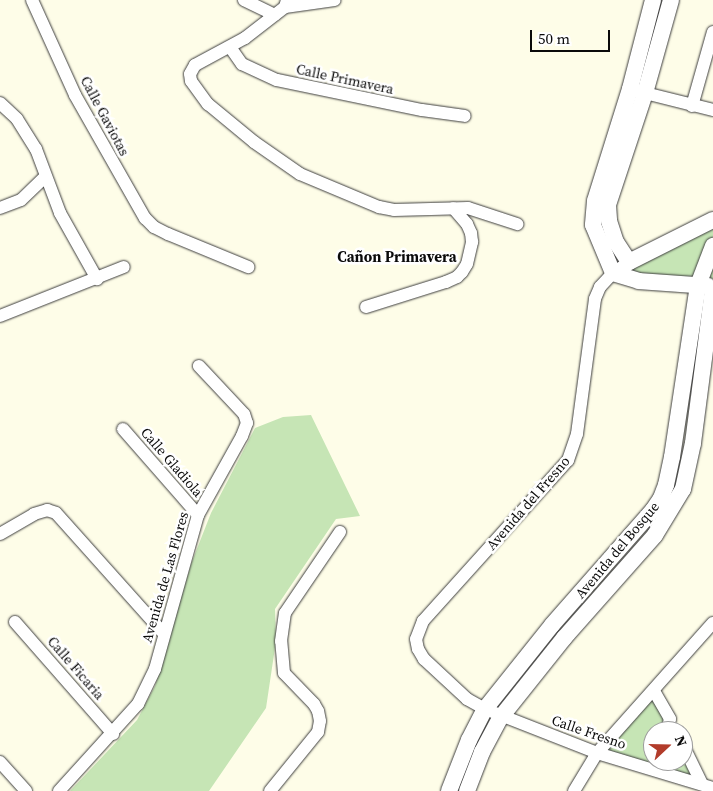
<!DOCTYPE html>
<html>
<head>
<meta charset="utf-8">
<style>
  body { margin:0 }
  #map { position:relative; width:713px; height:791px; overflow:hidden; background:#fefde8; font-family:"Source Serif 4",serif }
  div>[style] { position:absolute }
  .green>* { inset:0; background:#c6e5b5 }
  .roads { filter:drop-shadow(0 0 1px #3d3d3d) drop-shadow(0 0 1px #3d3d3d) }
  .minor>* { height:12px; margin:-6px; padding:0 6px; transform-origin:6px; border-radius:6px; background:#fff }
  .tertiary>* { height:16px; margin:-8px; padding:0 8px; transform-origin:8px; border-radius:8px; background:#fff }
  span { translate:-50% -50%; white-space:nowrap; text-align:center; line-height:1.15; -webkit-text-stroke:5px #fff; paint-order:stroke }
  .street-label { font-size:14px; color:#0a0a0a }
  .neighbourhood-label { font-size:15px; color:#0a0a0a; font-weight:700 }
  .north { position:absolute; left:643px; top:721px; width:50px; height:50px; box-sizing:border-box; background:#fff; border:1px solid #9d9d9d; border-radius:50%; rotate:69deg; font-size:14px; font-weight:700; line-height:20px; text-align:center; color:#0a0a0a }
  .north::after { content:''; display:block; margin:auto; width:18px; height:22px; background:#b23c2b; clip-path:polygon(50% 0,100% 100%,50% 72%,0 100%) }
  .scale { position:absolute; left:530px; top:30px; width:80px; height:22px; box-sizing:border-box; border:2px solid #0a0a0a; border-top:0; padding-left:6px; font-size:15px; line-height:18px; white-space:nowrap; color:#0a0a0a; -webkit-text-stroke:4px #fff; paint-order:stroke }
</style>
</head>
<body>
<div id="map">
  <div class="green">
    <div style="clip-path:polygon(713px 225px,713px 281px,639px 273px,630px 269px)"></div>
    <div style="clip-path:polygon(311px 415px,360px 516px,336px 519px,275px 609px,276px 641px,266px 708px,209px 791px,70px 791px,137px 720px,155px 686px,191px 564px,211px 513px,255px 428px,283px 417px)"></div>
    <div style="clip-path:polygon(654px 691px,675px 731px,653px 731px,653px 761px,683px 761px,683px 747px,702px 784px,597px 753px)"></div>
  </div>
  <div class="roads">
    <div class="minor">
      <div style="left:32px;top:0;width:104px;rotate:65.6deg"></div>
      <div style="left:75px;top:95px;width:142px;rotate:60.4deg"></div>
      <div style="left:145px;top:218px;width:13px;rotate:45deg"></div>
      <div style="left:154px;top:227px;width:16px;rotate:27deg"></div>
      <div style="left:168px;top:234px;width:87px;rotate:22.4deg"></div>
      <div style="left:244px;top:0;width:34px;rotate:26deg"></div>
      <div style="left:287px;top:0;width:7px;rotate:106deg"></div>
      <div style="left:285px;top:7px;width:51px;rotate:142.2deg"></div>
      <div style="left:245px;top:38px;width:57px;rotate:151.6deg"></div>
      <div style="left:195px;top:65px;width:10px;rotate:119deg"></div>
      <div style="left:190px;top:74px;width:7px;rotate:82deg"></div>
      <div style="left:191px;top:81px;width:29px;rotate:54deg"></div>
      <div style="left:208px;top:104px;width:60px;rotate:39.6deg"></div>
      <div style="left:254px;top:142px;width:56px;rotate:34.8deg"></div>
      <div style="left:300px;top:174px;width:86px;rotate:22.7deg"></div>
      <div style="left:379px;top:207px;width:15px;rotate:11deg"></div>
      <div style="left:394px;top:210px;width:74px;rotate:-1.5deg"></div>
      <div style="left:468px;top:208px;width:52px;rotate:18.1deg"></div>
      <div style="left:285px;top:7px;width:50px;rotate:-8deg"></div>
      <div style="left:230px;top:47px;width:21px;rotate:55deg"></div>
      <div style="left:242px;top:64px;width:38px;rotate:25deg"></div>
      <div style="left:277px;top:80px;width:148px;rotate:11.7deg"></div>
      <div style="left:422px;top:110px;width:43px;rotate:7.9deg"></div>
      <div style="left:637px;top:91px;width:78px;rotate:14deg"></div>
      <div style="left:0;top:103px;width:23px;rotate:43deg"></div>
      <div style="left:17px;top:119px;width:36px;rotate:58deg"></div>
      <div style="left:36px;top:149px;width:68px;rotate:69.4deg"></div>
      <div style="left:60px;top:213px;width:76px;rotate:60.7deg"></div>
      <div style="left:692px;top:106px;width:77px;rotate:-74.2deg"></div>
      <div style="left:0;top:208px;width:22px;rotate:-21deg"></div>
      <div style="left:21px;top:200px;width:33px;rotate:-44deg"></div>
      <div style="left:629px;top:262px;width:19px;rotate:145deg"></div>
      <div style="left:613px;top:273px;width:19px;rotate:133deg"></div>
      <div style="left:600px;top:287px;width:13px;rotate:113deg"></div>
      <div style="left:595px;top:299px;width:136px;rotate:97.6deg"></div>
      <div style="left:577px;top:434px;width:28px;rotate:109deg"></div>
      <div style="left:568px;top:460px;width:217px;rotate:132deg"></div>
      <div style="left:423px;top:621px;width:19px;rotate:111deg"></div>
      <div style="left:416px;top:639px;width:10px;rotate:79deg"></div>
      <div style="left:418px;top:649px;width:12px;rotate:59deg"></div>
      <div style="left:424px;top:659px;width:59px;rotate:42.9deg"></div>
      <div style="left:467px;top:699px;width:21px;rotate:29deg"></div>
      <div style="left:485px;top:709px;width:120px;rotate:21.4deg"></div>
      <div style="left:597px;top:753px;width:121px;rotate:16.8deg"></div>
      <div style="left:366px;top:307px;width:84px;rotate:-17.4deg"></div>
      <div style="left:446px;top:282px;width:12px;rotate:-24deg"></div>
      <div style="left:457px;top:277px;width:7px;rotate:-45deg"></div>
      <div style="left:462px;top:272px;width:9px;rotate:-58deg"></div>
      <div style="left:467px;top:264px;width:23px;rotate:-77deg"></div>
      <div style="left:472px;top:242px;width:9px;rotate:-96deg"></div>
      <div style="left:471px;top:233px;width:10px;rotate:-114deg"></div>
      <div style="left:467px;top:224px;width:21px;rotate:-131deg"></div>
      <div style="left:0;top:316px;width:133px;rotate:-21.6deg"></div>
      <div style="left:123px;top:429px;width:114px;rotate:48.9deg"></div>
      <div style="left:0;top:534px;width:39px;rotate:-30deg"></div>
      <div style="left:34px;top:514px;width:14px;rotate:-17deg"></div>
      <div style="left:47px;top:510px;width:9px;rotate:18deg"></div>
      <div style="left:56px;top:513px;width:162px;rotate:48.2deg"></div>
      <div style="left:15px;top:622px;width:149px;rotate:48.8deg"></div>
      <div style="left:654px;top:691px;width:32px;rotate:60deg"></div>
      <div style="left:670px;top:719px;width:12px;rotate:104deg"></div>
      <div style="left:683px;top:745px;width:43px;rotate:64deg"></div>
      <div style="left:0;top:762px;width:39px;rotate:48deg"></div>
      <div style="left:59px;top:791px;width:118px;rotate:-47.8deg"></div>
      <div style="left:138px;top:704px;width:39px;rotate:-64deg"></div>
      <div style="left:155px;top:669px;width:160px;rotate:-74.4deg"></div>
      <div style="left:198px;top:515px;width:90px;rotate:-60.9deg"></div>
      <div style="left:242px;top:436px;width:14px;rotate:-69deg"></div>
      <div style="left:247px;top:423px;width:9px;rotate:-108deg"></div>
      <div style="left:244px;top:414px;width:66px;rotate:-133.2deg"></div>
      <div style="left:270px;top:791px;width:76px;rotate:-50.9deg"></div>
      <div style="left:318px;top:732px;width:11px;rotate:-80deg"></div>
      <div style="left:320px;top:721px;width:10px;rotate:-101deg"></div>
      <div style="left:318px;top:711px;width:8px;rotate:-120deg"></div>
      <div style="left:314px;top:704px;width:43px;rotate:-134.1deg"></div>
      <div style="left:284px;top:673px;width:32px;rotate:-95deg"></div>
      <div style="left:281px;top:641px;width:28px;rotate:-82deg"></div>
      <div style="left:285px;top:613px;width:98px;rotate:-55.8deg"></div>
      <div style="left:574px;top:791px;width:44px;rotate:-58.8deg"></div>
      <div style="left:597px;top:753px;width:174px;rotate:-48.3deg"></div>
    </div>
    <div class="tertiary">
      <div style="left:653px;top:0;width:92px;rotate:104.5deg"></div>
      <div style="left:630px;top:89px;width:117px;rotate:107.4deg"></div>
      <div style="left:595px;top:201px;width:24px;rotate:95deg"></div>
      <div style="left:593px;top:225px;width:52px;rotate:67.4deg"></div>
      <div style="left:613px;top:273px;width:27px;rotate:17deg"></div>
      <div style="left:639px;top:281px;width:69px;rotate:4.1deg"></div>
      <div style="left:671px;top:0;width:97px;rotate:105.6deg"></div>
      <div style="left:645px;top:93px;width:118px;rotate:108.3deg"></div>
      <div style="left:608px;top:205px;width:16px;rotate:86deg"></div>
      <div style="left:609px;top:221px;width:22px;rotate:72deg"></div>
      <div style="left:616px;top:242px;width:24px;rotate:57deg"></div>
      <div style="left:629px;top:262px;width:94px;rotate:-26.6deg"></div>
      <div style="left:449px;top:791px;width:55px;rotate:-68.6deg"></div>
      <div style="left:469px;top:740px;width:35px;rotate:-63deg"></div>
      <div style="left:485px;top:709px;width:107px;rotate:-51.4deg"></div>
      <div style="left:552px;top:625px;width:153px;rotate:-48.7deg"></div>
      <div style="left:653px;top:510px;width:14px;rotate:-56deg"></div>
      <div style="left:661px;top:498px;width:14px;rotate:-69deg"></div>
      <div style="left:666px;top:485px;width:29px;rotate:-78deg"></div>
      <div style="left:672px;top:457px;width:174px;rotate:-81.4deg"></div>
      <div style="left:698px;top:285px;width:42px;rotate:-69deg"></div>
      <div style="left:467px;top:791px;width:42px;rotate:-69deg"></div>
      <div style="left:482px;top:752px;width:40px;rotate:-62deg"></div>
      <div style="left:501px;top:717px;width:101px;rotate:-51.4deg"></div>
      <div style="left:564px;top:638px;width:137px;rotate:-48.5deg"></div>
      <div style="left:655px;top:535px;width:54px;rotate:-58.7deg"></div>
      <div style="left:683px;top:489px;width:47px;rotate:-77.7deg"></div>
      <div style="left:693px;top:443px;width:154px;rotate:-82.6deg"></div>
    </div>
  </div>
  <div class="street-label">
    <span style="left:345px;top:79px;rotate:12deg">Calle Primavera</span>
    <span style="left:105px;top:116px;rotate:62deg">Calle Gaviotas</span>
    <span style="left:172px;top:462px;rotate:49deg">Calle Gladiola</span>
    <span style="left:528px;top:503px;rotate:-49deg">Avenida del Fresno</span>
    <span style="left:617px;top:550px;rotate:-50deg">Avenida del Bosque</span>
    <span style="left:165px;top:577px;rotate:-74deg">Avenida de Las Flores</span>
    <span style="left:76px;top:668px;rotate:49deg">Calle Ficaria</span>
    <span style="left:589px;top:732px;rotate:19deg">Calle Fresno</span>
  </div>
  <div class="neighbourhood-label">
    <span style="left:397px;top:257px">Cañon Primavera</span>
  </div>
  <div class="north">N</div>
  <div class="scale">50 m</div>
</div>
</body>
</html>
